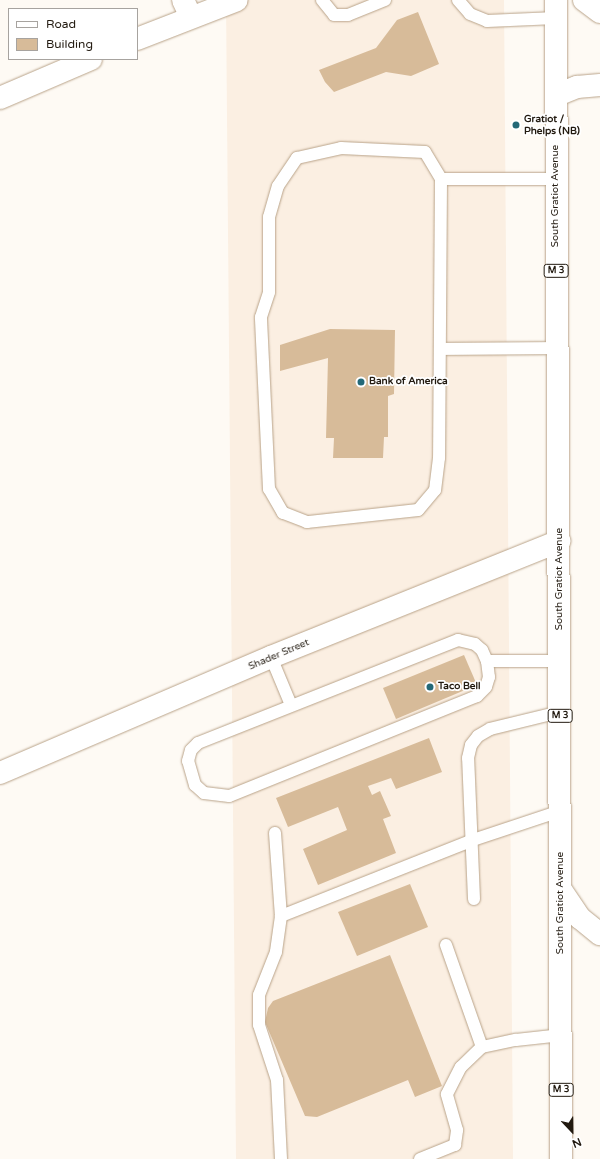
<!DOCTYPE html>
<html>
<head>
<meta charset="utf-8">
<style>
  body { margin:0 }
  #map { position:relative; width:600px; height:1159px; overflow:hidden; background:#fefaf4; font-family:"Varela Round",sans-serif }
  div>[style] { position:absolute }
  .built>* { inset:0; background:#fbefe2 }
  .building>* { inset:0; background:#d7bb99 }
  .roads { filter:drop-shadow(0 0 1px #b9a389) drop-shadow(0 0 1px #b9a389) }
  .service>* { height:12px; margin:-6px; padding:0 6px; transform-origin:6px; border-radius:6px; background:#fff }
  .minor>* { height:22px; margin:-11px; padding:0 11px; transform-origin:11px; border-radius:11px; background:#fff }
  .primary>* { height:22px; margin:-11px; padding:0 11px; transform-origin:11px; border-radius:11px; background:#fff }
  .dots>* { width:11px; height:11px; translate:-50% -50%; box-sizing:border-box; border:2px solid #fff; border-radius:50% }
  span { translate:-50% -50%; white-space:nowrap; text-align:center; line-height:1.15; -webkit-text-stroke:3.5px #fff; paint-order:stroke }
  .shield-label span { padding:1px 3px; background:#fff; border:1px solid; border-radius:3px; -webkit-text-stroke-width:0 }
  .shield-label { font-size:9px; color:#221a10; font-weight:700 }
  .poi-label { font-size:10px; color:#221a10; font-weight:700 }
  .left { translate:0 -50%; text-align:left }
  .street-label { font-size:10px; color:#221a10 }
  .legend { position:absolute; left:8px; top:8px; width:130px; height:52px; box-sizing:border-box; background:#fff; border:1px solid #a7a39f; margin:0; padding:5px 7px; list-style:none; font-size:12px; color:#221a10 }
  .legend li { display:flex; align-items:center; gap:8px; height:20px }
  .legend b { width:20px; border:1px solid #a7a39f }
  .north { position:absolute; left:552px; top:1111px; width:40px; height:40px; -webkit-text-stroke:3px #fff; paint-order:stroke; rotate:158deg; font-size:11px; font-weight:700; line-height:16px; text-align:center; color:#221a10 }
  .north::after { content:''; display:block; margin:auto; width:14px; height:18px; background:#221a10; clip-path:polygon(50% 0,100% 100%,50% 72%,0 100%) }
</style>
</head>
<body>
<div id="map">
  <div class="built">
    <div style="clip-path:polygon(226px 0,504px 0,513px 1159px,236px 1159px)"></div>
  </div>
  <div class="building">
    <div style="clip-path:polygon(418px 12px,439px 64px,411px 76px,386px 72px,334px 92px,325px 82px,319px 70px,376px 48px,397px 20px)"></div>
    <div style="clip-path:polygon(330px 329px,395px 330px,394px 394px,388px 396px,388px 437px,384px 437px,383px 458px,333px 458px,334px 438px,326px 438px,328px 358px,280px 371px,280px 345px)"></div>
    <div style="clip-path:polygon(464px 655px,477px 685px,396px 719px,383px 688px)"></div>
    <div style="clip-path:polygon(429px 738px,442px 772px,396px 789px,391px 778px,368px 786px,372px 795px,380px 791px,391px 816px,383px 819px,396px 853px,318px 885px,303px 849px,347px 830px,338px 807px,288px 827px,276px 798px)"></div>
    <div style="clip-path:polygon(410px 884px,428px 927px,357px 956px,338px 912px)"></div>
    <div style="clip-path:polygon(390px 955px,442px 1086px,415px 1097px,408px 1080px,317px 1117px,305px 1116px,265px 1022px,268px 1008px,273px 1001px)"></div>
  </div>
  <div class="roads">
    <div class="service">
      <div style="left:322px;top:0;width:19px;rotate:51deg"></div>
      <div style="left:334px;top:15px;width:14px"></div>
      <div style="left:348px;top:15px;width:40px;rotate:-22deg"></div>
      <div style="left:458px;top:0;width:18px;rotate:49deg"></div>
      <div style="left:470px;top:14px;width:18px;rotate:22deg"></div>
      <div style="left:487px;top:21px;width:69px;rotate:-2.5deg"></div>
      <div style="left:441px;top:179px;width:279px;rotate:90.4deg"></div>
      <div style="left:439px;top:458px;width:32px;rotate:97deg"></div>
      <div style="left:435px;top:490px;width:26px;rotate:130deg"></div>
      <div style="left:418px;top:510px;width:112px;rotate:173.8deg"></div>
      <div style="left:307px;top:522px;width:26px;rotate:-159deg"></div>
      <div style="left:283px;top:513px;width:28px;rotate:-120deg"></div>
      <div style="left:269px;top:489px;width:172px;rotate:-92.7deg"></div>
      <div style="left:261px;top:317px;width:26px;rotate:-72deg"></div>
      <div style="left:269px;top:292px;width:75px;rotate:-90deg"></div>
      <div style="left:269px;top:217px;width:32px;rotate:-74deg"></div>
      <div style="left:278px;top:186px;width:34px;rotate:-56deg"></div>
      <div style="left:297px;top:158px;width:45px;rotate:-12.8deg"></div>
      <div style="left:341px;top:148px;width:84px;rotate:2.7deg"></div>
      <div style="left:425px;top:152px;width:31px;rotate:59deg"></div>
      <div style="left:441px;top:179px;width:114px"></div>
      <div style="left:440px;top:349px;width:117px;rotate:-0.5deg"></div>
      <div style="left:458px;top:640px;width:17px;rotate:13deg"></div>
      <div style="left:475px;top:644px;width:9px;rotate:41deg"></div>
      <div style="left:482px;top:650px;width:12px;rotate:66deg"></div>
      <div style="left:487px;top:661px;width:16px;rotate:83deg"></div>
      <div style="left:489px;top:677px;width:10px;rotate:107deg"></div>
      <div style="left:486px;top:687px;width:13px;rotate:135deg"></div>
      <div style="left:477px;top:696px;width:267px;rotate:158deg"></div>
      <div style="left:229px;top:796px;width:25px;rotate:-173deg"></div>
      <div style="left:204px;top:793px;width:12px;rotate:-138deg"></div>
      <div style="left:195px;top:785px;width:25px;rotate:-106deg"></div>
      <div style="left:188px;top:761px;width:11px;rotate:-75deg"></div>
      <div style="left:191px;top:750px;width:10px;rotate:-45deg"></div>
      <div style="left:198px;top:743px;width:280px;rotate:-21.6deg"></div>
      <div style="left:271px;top:657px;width:52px;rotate:67.4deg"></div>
      <div style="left:487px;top:661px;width:73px"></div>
      <div style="left:275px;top:833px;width:83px;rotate:85.9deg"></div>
      <div style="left:281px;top:916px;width:36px;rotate:98deg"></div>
      <div style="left:276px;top:952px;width:46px;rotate:111.6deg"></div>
      <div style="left:259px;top:995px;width:30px;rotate:90deg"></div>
      <div style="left:259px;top:1025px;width:58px;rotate:71.9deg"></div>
      <div style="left:277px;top:1080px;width:79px;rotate:87.1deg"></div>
      <div style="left:474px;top:899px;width:141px;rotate:-92.4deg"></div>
      <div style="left:468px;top:758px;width:13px;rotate:-77deg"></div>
      <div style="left:471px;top:745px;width:11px;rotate:-52deg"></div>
      <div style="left:478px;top:736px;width:14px;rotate:-30deg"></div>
      <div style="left:490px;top:729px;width:72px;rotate:-13.7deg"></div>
      <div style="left:281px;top:916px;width:203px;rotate:-21.6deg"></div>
      <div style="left:470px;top:841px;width:95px;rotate:-18.4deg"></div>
      <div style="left:446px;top:945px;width:108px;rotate:70.6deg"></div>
      <div style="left:420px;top:1159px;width:38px;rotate:-22deg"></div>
      <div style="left:455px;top:1145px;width:15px;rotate:-82deg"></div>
      <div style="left:457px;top:1130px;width:37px;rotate:-106deg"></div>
      <div style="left:447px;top:1094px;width:30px;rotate:-63deg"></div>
      <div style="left:461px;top:1067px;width:29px;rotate:-44deg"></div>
      <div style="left:482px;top:1047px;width:35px;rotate:-12deg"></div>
      <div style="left:516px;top:1040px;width:46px;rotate:-6.2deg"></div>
    </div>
    <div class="minor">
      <div style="left:183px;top:0;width:19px;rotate:65deg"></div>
      <div style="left:137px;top:39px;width:107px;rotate:-21.3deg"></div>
      <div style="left:0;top:98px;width:99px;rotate:-23.2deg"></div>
      <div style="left:0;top:773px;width:295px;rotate:-23.2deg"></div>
      <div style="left:271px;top:657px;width:311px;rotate:-21.9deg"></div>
    </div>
    <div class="primary">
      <div style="left:556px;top:0;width:1159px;rotate:89.75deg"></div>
      <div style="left:584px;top:0;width:20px;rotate:37deg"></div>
      <div style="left:557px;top:95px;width:22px;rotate:-22deg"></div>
      <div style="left:577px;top:87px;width:23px;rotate:-5deg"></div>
      <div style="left:561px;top:890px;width:34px;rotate:56deg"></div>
      <div style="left:580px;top:918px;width:26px;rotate:39deg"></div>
    </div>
  </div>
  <div class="dots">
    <div style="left:516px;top:125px;background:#236978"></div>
    <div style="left:361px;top:382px;background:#236978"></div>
    <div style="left:430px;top:687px;background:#236978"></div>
  </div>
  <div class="shield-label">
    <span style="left:556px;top:271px">M 3</span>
    <span style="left:560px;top:716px">M 3</span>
    <span style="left:561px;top:1090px">M 3</span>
  </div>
  <div class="poi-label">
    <span class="left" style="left:524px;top:125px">Gratiot /<br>Phelps (NB)</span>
    <span class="left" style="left:369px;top:382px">Bank of America</span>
    <span class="left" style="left:438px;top:687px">Taco Bell</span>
  </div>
  <div class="street-label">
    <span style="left:556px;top:196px;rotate:-90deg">South Gratiot Avenue</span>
    <span style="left:560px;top:579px;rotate:-90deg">South Gratiot Avenue</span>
    <span style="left:279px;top:655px;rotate:-23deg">Shader Street</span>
    <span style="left:561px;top:903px;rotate:-90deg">South Gratiot Avenue</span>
  </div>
  <ul class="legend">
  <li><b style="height:5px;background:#fff"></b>Road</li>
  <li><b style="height:11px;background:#d7bb99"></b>Building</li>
  </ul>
  <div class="north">N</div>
</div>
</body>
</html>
